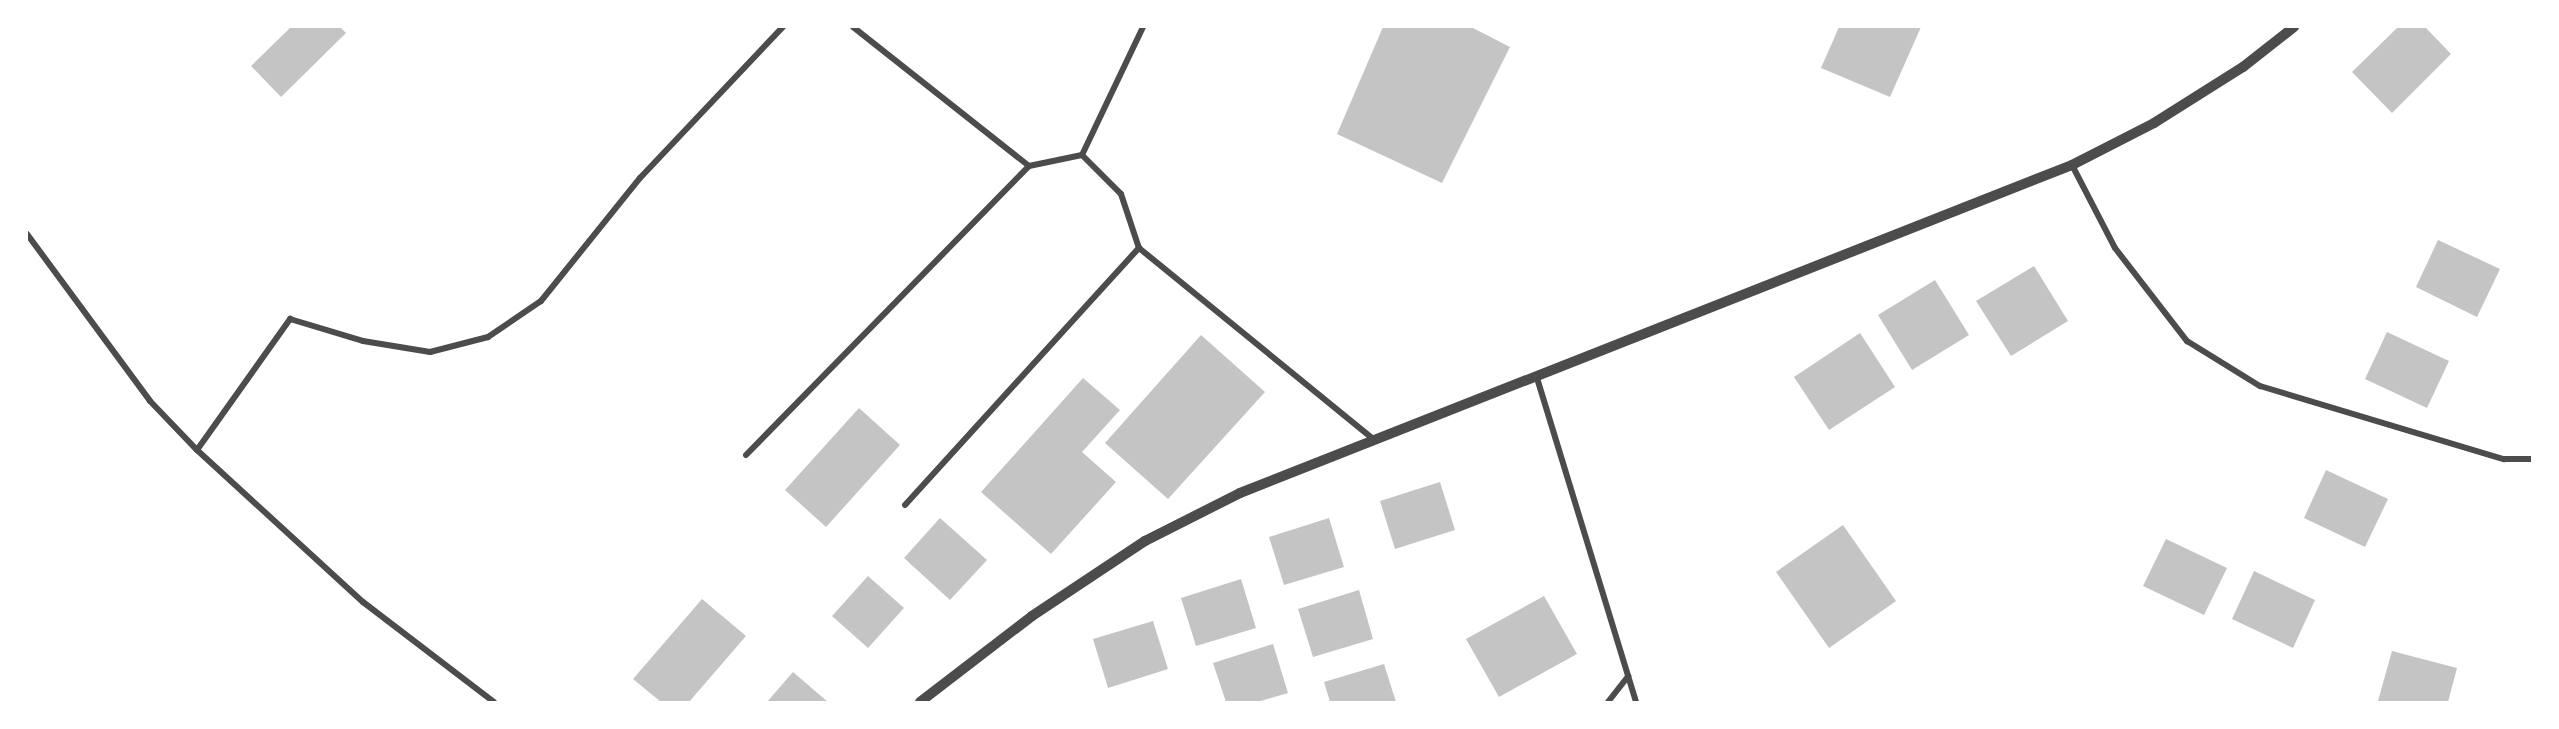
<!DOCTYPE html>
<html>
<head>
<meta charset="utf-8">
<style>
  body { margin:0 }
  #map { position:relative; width:2559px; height:729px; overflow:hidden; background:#fff; font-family:Signika,sans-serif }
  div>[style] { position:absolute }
  .building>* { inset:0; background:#c4c4c4 }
  .minor>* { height:6px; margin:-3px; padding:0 3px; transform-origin:3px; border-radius:3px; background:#4c4c4c }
  .tertiary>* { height:10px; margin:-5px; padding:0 5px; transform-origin:5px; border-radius:5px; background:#4c4c4c }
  span { translate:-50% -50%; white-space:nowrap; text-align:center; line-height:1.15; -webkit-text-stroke:6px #fff; paint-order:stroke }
  .frame { position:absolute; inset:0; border:28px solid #fff; pointer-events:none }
</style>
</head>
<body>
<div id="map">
  <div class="building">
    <div style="clip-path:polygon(291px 27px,340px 27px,346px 33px,281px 97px,251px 66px)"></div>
    <div style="clip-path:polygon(1383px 27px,1471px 27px,1510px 47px,1442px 183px,1337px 134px)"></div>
    <div style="clip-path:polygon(1839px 27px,1921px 27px,1890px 97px,1821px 68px)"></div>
    <div style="clip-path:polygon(2398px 27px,2425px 27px,2451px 54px,2392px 113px,2352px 72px)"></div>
    <div style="clip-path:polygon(2438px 240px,2500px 269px,2477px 317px,2416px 287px)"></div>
    <div style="clip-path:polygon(2034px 266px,2068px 321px,2011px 356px,1976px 301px)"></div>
    <div style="clip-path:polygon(1935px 280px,1969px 335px,1912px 370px,1878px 315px)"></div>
    <div style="clip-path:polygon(2387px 332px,2449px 361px,2427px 408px,2365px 379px)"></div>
    <div style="clip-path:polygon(1860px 333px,1895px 387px,1829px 430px,1794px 377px)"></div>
    <div style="clip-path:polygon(1201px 335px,1265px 392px,1168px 499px,1105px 443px)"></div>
    <div style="clip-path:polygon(1083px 378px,1120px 410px,1082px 452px,1116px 482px,1051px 554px,981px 492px)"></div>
    <div style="clip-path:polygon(859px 408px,900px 445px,826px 527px,785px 490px)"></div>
    <div style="clip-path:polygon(2326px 470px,2388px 499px,2365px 547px,2304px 518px)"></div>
    <div style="clip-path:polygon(1440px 482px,1455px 530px,1395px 549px,1380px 501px)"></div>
    <div style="clip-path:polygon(940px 518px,987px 560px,950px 600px,904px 558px)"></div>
    <div style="clip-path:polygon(1329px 518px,1344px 567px,1284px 585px,1269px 537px)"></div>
    <div style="clip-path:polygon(1843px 525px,1896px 601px,1829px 648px,1776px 572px)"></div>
    <div style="clip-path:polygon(2166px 539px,2227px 568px,2204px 615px,2143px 586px)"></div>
    <div style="clip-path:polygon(2254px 571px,2315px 600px,2293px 648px,2232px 619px)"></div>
    <div style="clip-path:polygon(868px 576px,904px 608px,868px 648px,832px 616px)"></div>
    <div style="clip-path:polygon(1241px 579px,1256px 628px,1196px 646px,1181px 598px)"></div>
    <div style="clip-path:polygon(1359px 590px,1373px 639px,1313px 657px,1298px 609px)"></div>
    <div style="clip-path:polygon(1544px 596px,1577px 654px,1499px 697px,1466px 639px)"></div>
    <div style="clip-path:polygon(702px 599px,746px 636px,689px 702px,661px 702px,633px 679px)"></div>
    <div style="clip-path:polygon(1153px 621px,1168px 669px,1108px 688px,1093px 639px)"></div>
    <div style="clip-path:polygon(1273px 644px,1288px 693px,1257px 702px,1226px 702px,1213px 663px)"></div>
    <div style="clip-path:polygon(2392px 651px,2457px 668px,2448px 702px,2378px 701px)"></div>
    <div style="clip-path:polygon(1384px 664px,1396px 702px,1330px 702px,1324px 682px)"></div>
    <div style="clip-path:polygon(793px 672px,828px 702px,767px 702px)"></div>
  </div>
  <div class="minor">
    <div style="left:1082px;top:155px;width:55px;rotate:45deg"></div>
    <div style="left:1121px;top:194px;width:57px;rotate:71.6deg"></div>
    <div style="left:2072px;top:165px;width:93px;rotate:62.6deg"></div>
    <div style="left:2115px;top:248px;width:118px;rotate:52.3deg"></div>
    <div style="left:2187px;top:341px;width:86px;rotate:31.7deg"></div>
    <div style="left:2260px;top:386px;width:255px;rotate:16.7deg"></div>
    <div style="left:2504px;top:459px;width:28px"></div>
    <div style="left:1029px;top:166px;width:54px;rotate:-11.7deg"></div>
    <div style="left:1082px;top:155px;width:142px;rotate:-64.5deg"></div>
    <div style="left:27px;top:234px;width:207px;rotate:53.6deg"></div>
    <div style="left:150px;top:401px;width:68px;rotate:46.2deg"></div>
    <div style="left:197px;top:450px;width:225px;rotate:42.5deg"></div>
    <div style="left:363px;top:602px;width:165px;rotate:37.4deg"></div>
    <div style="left:1537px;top:378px;width:339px;rotate:73deg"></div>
    <div style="left:197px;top:450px;width:161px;rotate:-54.6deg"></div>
    <div style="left:290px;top:319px;width:76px;rotate:16.8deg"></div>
    <div style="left:363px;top:341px;width:68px;rotate:9.3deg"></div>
    <div style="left:430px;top:352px;width:60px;rotate:-14.5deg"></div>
    <div style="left:488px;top:337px;width:64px;rotate:-34.2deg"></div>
    <div style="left:541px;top:301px;width:158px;rotate:-51.2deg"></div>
    <div style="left:640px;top:178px;width:208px;rotate:-46.6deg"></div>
    <div style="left:746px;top:455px;width:404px;rotate:-45.6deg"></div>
    <div style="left:1029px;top:166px;width:224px;rotate:-141.7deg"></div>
    <div style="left:905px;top:505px;width:348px;rotate:-47.7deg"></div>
    <div style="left:1139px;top:248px;width:302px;rotate:39.2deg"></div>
    <div style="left:1608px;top:702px;width:33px;rotate:-52deg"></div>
  </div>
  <div class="tertiary">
    <div style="left:920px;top:702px;width:141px;rotate:-37.5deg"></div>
    <div style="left:1032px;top:616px;width:136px;rotate:-33.6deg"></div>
    <div style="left:1145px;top:541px;width:106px;rotate:-26.8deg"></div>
    <div style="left:1240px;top:493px;width:894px;rotate:-21.52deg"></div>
    <div style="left:2072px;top:165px;width:92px;rotate:-27.1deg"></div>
    <div style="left:2154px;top:123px;width:105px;rotate:-32.2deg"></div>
    <div style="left:2243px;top:67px;width:65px;rotate:-38.1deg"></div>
  </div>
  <div class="frame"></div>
</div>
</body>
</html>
